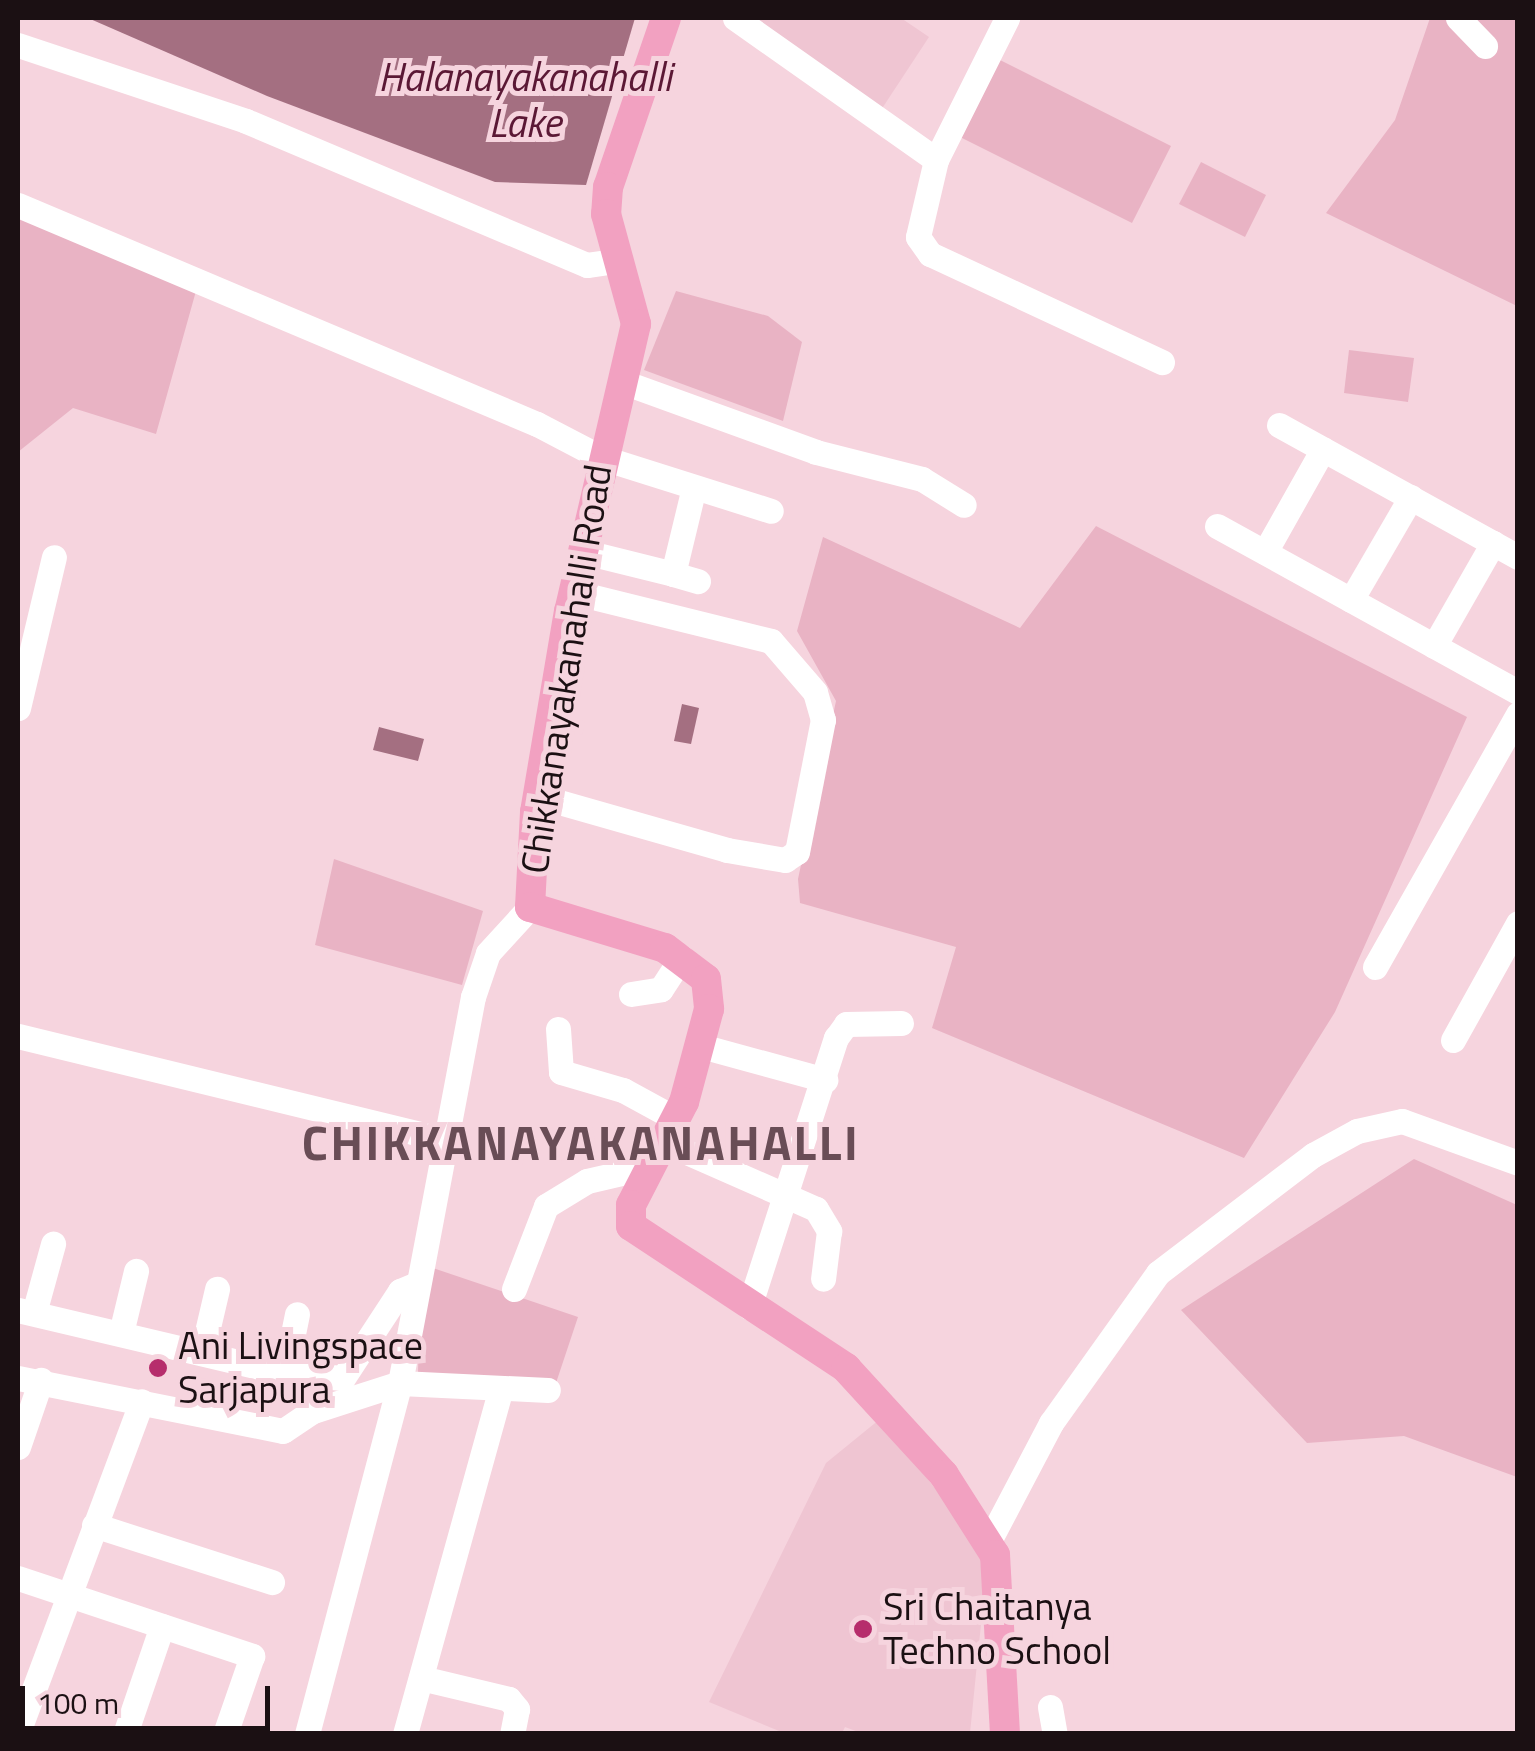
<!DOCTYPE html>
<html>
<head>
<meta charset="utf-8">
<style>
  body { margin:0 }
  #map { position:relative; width:1535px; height:1751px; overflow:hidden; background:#f6d4de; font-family:"Titillium Web",sans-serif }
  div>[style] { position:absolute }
  .built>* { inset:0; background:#efc5d2 }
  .green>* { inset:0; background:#e9b3c4 }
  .water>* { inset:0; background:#a46f81 }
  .minor>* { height:25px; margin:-12.5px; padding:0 12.5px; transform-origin:12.5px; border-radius:12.5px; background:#fff }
  .major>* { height:30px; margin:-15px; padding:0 15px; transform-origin:15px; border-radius:15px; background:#f2a1c1 }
  .dots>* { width:28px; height:28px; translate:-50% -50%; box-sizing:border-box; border:5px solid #f6d4de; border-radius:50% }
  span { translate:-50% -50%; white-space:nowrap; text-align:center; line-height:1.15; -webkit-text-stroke:10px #f6d4de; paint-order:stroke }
  .street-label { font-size:38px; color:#1b1013 }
  .poi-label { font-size:38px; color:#1b1013 }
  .left { translate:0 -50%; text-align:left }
  .water-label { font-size:40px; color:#5b1835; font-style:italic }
  .district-label { font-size:48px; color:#694d56; font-weight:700; letter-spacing:2.5px }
  .frame { position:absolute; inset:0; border:20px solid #1b1013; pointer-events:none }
  .scale { position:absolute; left:20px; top:1686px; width:250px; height:45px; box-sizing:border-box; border:5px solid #1b1013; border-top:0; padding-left:12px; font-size:30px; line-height:35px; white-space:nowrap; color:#1b1013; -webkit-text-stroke:8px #f6d4de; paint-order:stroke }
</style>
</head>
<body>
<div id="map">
  <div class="built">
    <div style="clip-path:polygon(749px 18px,901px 18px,929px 37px,881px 110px)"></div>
    <div style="clip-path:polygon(880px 1419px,988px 1555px,970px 1733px,861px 1733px,845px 1727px,842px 1733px,784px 1733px,709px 1702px,826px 1463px)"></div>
  </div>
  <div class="green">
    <div style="clip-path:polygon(1430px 18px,1517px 18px,1517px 306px,1326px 213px,1395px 120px)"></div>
    <div style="clip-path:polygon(998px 59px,1171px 146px,1132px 223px,958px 136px)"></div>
    <div style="clip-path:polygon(1201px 162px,1266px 195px,1245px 237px,1179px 204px)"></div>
    <div style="clip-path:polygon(18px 217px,196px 291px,156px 434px,73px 408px,18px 452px)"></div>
    <div style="clip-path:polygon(676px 291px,768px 316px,802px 342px,783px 421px,644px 370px)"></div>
    <div style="clip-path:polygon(1349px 350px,1414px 358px,1408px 402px,1344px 393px)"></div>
    <div style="clip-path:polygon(1096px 526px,1467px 717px,1335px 1012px,1244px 1158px,932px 1028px,956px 947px,800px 903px,798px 879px,836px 701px,797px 631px,823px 537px,1020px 628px)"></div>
    <div style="clip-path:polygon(334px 859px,483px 911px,462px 985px,315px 945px)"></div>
    <div style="clip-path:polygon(1414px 1159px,1517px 1205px,1517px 1477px,1404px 1436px,1307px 1443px,1181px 1310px)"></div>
    <div style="clip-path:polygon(427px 1266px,578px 1317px,556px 1383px,418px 1374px,420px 1276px)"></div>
  </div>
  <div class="water">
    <div style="clip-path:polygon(88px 18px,635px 18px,586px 185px,495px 182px,267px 96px)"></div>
    <div style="clip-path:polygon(682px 704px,699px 708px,691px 744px,674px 741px)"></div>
    <div style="clip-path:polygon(379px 727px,424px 739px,418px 761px,373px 750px)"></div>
  </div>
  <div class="minor">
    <div style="left:735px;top:18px;width:246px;rotate:35.2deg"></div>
    <div style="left:936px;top:160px;width:159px;rotate:-63.4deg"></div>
    <div style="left:1458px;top:18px;width:39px;rotate:46deg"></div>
    <div style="left:18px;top:45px;width:240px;rotate:18.4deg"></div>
    <div style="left:246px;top:121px;width:370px;rotate:22.9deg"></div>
    <div style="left:587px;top:265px;width:29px;rotate:-8deg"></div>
    <div style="left:936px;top:160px;width:79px;rotate:103.2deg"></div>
    <div style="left:918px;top:237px;width:21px;rotate:55deg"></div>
    <div style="left:930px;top:254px;width:256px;rotate:25deg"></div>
    <div style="left:18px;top:205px;width:563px;rotate:22.88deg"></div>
    <div style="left:537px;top:424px;width:71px;rotate:27.6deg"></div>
    <div style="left:600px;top:457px;width:179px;rotate:17.5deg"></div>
    <div style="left:623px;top:382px;width:205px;rotate:19.9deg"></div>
    <div style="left:816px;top:452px;width:109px;rotate:14.3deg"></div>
    <div style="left:922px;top:479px;width:49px;rotate:31.8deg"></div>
    <div style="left:1279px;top:425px;width:273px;rotate:28.9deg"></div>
    <div style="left:1217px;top:526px;width:344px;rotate:28.9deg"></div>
    <div style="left:581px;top:551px;width:95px;rotate:14deg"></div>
    <div style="left:673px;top:574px;width:89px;rotate:-76.4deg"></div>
    <div style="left:1265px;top:552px;width:118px;rotate:-60.6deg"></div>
    <div style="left:673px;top:574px;width:26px;rotate:16deg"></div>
    <div style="left:1351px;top:600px;width:119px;rotate:-59.8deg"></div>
    <div style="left:1434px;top:646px;width:119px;rotate:-60.2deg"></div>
    <div style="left:18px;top:708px;width:155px;rotate:-76.6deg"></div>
    <div style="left:538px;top:796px;width:197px;rotate:15.9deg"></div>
    <div style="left:727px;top:850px;width:59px;rotate:9.8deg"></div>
    <div style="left:785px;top:860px;width:14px;rotate:-34deg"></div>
    <div style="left:797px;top:852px;width:135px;rotate:-78.9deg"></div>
    <div style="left:823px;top:720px;width:29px;rotate:-106deg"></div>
    <div style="left:815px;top:692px;width:67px;rotate:-130.8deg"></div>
    <div style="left:771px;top:641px;width:204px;rotate:-166.1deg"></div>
    <div style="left:1375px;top:967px;width:291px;rotate:-60.5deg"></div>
    <div style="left:631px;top:994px;width:30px;rotate:-9deg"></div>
    <div style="left:661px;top:989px;width:38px;rotate:-57deg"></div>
    <div style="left:558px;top:1029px;width:43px;rotate:86deg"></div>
    <div style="left:561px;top:1072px;width:65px;rotate:16.2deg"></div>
    <div style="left:623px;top:1090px;width:60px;rotate:28.7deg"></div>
    <div style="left:18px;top:1036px;width:439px;rotate:13.7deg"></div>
    <div style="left:1453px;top:1040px;width:134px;rotate:-60.9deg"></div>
    <div style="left:701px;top:1046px;width:129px;rotate:15.3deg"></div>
    <div style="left:664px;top:1142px;width:166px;rotate:23.8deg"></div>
    <div style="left:816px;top:1209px;width:26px;rotate:59deg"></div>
    <div style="left:829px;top:1231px;width:48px;rotate:97.1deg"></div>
    <div style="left:514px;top:1289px;width:89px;rotate:-68.9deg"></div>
    <div style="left:546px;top:1206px;width:48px;rotate:-31.4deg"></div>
    <div style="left:587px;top:1181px;width:67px;rotate:-13deg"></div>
    <div style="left:749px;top:1307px;width:283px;rotate:-72.1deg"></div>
    <div style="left:836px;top:1038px;width:17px;rotate:-54deg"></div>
    <div style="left:846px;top:1024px;width:55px;rotate:-1deg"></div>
    <div style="left:18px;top:1310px;width:274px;rotate:13.3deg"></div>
    <div style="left:285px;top:1373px;width:58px;rotate:4.9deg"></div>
    <div style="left:343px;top:1378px;width:104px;rotate:-56.8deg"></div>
    <div style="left:400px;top:1291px;width:15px;rotate:-23deg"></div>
    <div style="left:34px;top:1313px;width:72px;rotate:-74.6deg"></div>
    <div style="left:121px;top:1333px;width:64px;rotate:-76.4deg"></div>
    <div style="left:202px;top:1353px;width:66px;rotate:-76.8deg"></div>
    <div style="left:285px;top:1373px;width:60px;rotate:-78.5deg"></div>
    <div style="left:18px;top:1378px;width:270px;rotate:11.3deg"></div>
    <div style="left:283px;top:1431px;width:36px;rotate:-34deg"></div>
    <div style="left:313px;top:1411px;width:91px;rotate:-17.8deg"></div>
    <div style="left:400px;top:1383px;width:393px;rotate:-79.3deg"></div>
    <div style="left:473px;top:997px;width:46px;rotate:-71.2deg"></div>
    <div style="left:488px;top:953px;width:62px;rotate:-47.6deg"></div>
    <div style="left:18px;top:1447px;width:71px;rotate:-71.1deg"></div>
    <div style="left:94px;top:1525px;width:187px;rotate:17.8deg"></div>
    <div style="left:988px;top:1543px;width:136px;rotate:-62.3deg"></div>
    <div style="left:1051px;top:1423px;width:184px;rotate:-54.5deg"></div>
    <div style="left:1158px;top:1273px;width:195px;rotate:-37.3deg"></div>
    <div style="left:1313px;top:1155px;width:50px;rotate:-28.6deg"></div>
    <div style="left:1357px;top:1131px;width:46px;rotate:-12.5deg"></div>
    <div style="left:1402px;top:1121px;width:123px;rotate:19.9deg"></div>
    <div style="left:18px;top:1578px;width:247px;rotate:18.4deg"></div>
    <div style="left:252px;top:1656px;width:83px;rotate:109.1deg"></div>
    <div style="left:421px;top:1678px;width:90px;rotate:13.4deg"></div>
    <div style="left:509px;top:1699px;width:13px;rotate:51deg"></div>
    <div style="left:517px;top:1709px;width:25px;rotate:101deg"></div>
    <div style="left:1050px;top:1707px;width:27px;rotate:80deg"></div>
    <div style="left:18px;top:1732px;width:353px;rotate:-69.5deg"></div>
    <div style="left:125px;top:1734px;width:114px;rotate:-71.1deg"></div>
    <div style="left:307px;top:1734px;width:363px;rotate:-75.2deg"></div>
    <div style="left:400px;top:1383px;width:148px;rotate:2.7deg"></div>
    <div style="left:405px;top:1734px;width:359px;rotate:-74.5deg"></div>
  </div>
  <div class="major">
    <div style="left:666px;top:18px;width:179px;rotate:108.9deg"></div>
    <div style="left:608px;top:187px;width:27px;rotate:94deg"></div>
    <div style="left:606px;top:214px;width:114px;rotate:74.7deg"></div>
    <div style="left:636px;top:324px;width:295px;rotate:103.1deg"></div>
    <div style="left:569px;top:611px;width:204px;rotate:99.6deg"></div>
    <div style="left:535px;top:812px;width:95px;rotate:93deg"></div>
    <div style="left:530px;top:907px;width:141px;rotate:16.9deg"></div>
    <div style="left:665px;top:948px;width:51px;rotate:37.1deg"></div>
    <div style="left:706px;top:979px;width:30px;rotate:84deg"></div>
    <div style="left:709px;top:1009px;width:96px;rotate:105deg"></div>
    <div style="left:684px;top:1102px;width:116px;rotate:117.2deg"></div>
    <div style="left:631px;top:1205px;width:21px;rotate:90deg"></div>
    <div style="left:631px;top:1226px;width:258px;rotate:33.4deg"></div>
    <div style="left:846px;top:1368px;width:145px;rotate:47.5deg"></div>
    <div style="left:944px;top:1475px;width:95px;rotate:57.5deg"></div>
    <div style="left:995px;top:1555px;width:179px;rotate:86.8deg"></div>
  </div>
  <div class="dots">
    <div style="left:158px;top:1368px;background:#b62d6c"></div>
    <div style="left:863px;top:1629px;background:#b62d6c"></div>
  </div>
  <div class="street-label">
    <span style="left:566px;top:669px;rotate:-81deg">Chikkanayakanahalli Road</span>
  </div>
  <div class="poi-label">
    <span class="left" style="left:178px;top:1368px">Ani Livingspace<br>Sarjapura</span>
    <span class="left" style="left:883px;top:1629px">Sri Chaitanya<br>Techno School</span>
  </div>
  <div class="water-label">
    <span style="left:525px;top:100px">Halanayakanahalli<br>Lake</span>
  </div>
  <div class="district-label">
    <span style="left:581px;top:1143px">CHIKKANAYAKANAHALLI</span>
  </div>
  <div class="frame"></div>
  <div class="scale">100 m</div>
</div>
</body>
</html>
